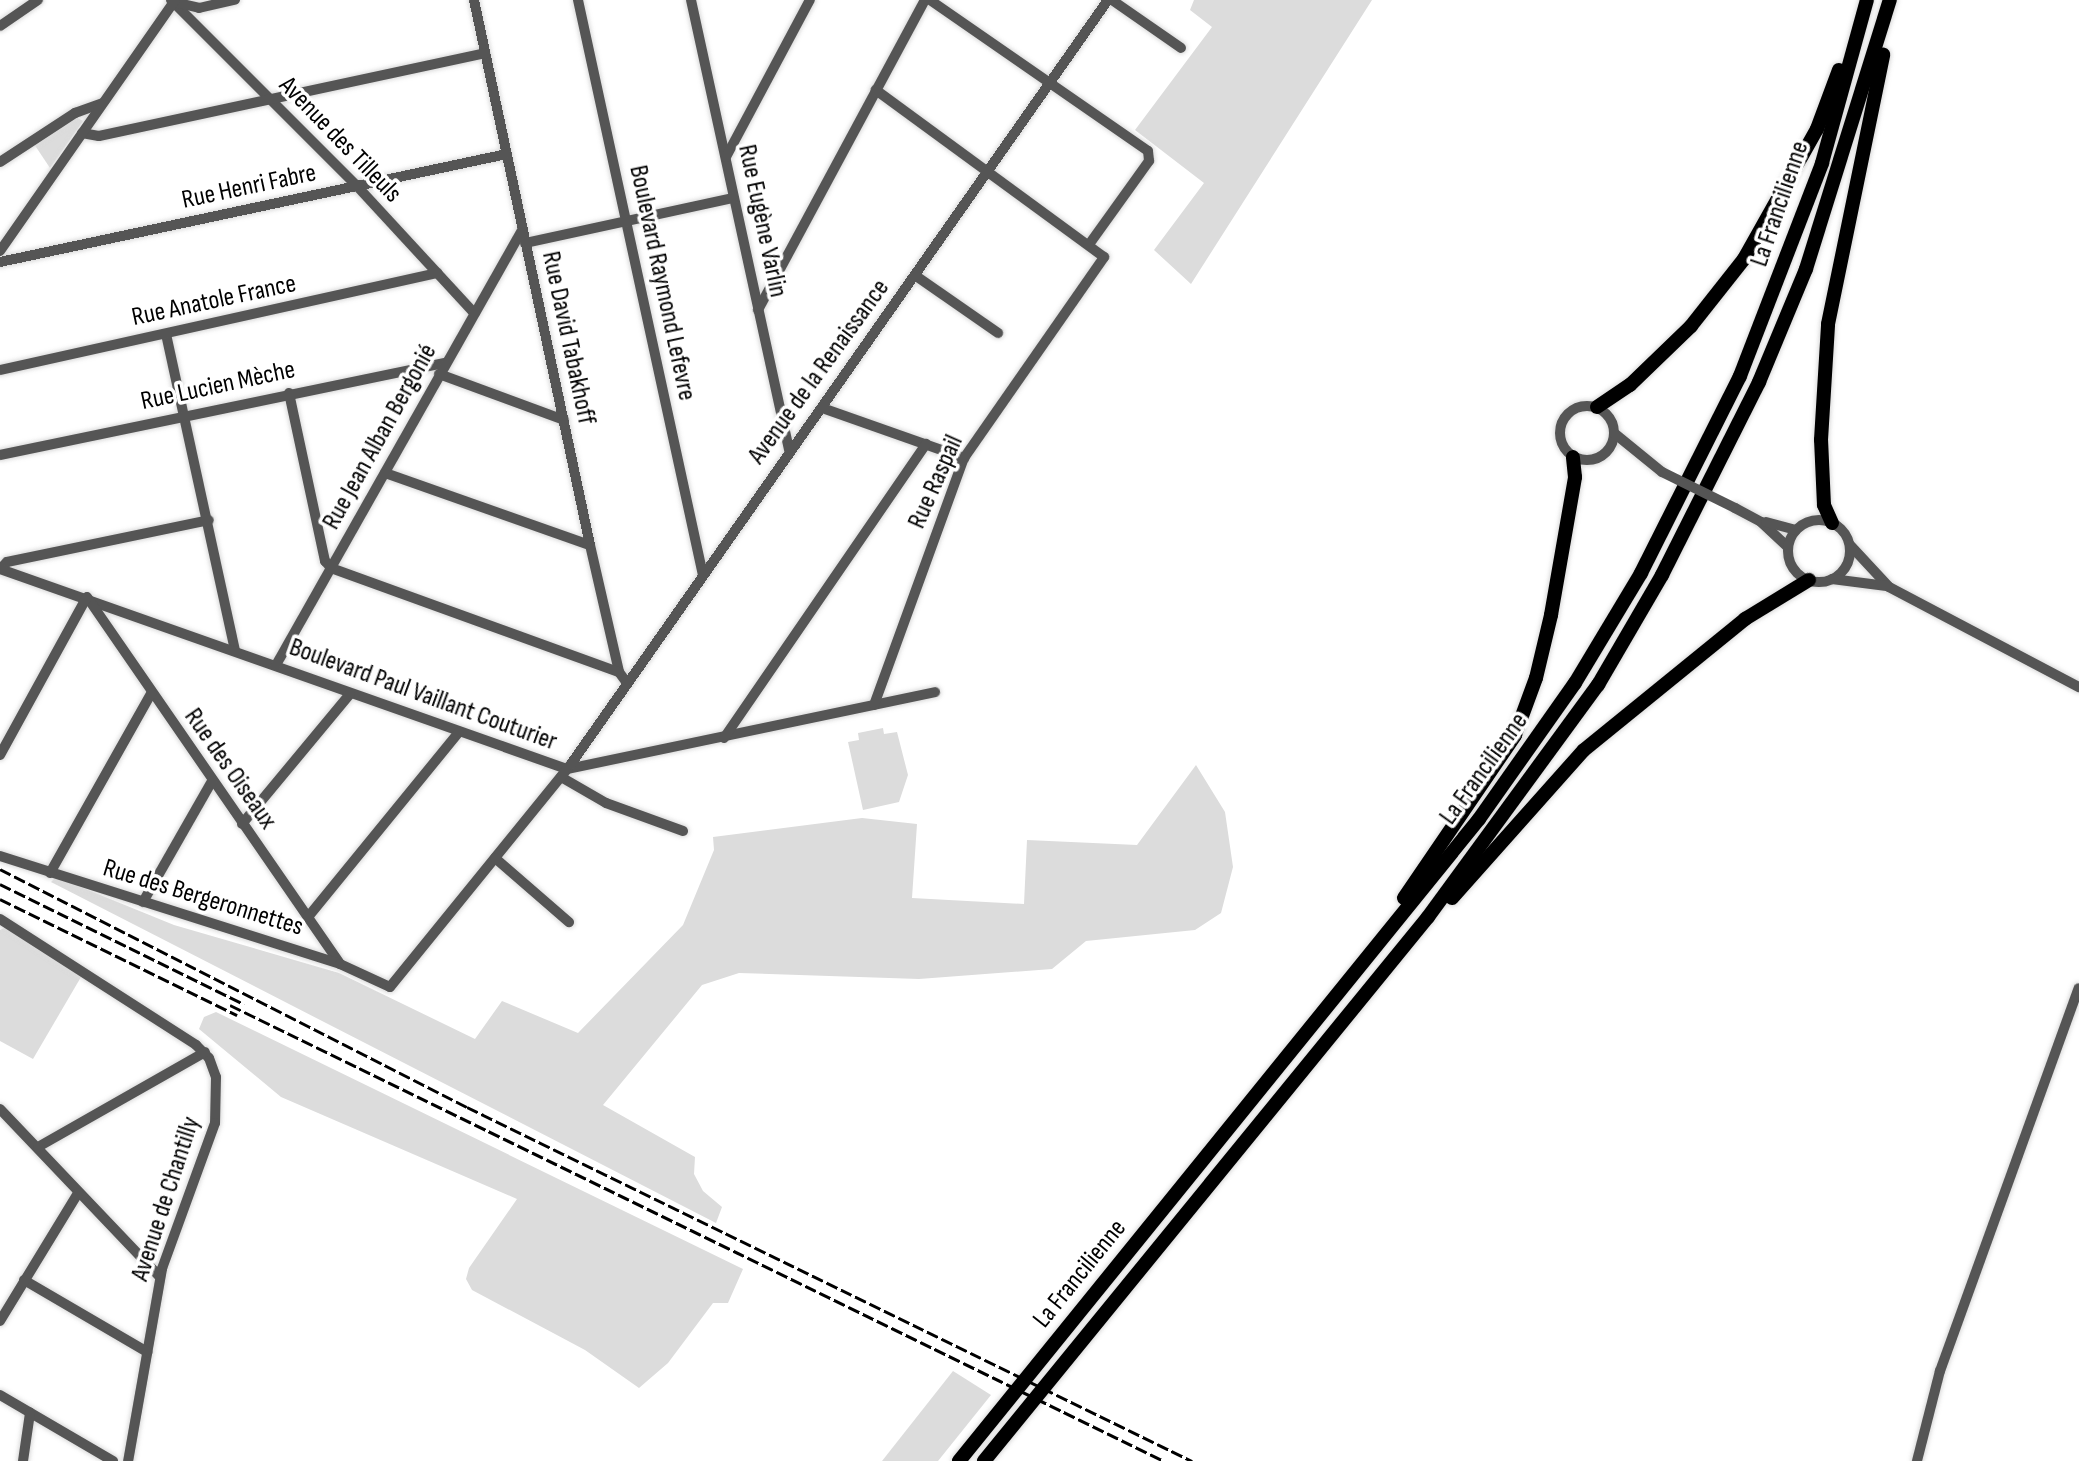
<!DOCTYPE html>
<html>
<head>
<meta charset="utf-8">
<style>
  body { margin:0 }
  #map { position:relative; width:2079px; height:1461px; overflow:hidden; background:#fff; font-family:"Sofia Sans Condensed",sans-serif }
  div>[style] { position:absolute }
  .green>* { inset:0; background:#dcdcdc }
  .roads { filter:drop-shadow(0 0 2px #dbdbdb) drop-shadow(0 0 2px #dbdbdb) }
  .minor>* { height:10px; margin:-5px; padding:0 5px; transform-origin:5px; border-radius:5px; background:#555 }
  .minor>.ring { margin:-5px; padding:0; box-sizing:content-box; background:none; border:10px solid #555; border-radius:50% }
  .highway>* { height:14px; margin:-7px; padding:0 7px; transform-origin:7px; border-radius:7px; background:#000 }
  .rail>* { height:3px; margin-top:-1.5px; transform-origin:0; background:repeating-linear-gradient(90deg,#000 0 12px,transparent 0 16px) }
  .minor-bridge>* { height:10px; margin:-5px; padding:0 5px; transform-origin:5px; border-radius:5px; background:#555 }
  span { translate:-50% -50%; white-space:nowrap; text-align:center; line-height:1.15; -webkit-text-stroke:7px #fff; paint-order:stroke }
  .street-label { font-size:26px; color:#000 }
</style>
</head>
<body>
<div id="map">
  <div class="green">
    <div style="clip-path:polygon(1194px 0,1372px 0,1191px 284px,1154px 250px,1204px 183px,1135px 130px,1212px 27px,1190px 10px)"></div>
    <div style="clip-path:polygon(76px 117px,83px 121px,50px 168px,34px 144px)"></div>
    <div style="clip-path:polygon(883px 728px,884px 734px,897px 732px,908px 775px,899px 802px,863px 810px,848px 742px,859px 740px,858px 733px)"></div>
    <div style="clip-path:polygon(1196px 765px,1225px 812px,1233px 867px,1221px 913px,1195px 930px,1086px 941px,1052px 969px,919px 979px,739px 973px,702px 985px,603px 1105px,695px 1157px,694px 1174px,703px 1191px,722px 1207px,716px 1223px,51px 882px,56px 877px,174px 925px,339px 973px,475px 1039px,502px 1001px,578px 1033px,683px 925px,714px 850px,713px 837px,862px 818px,917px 824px,912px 898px,1024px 904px,1027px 840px,1137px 845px)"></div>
    <div style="clip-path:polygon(6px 927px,81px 977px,33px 1059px,0 1041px,0 930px)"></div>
    <div style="clip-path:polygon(216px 1012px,743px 1269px,728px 1303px,713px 1303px,668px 1363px,639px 1388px,585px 1350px,472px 1290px,466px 1279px,469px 1268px,517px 1199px,281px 1097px,199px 1029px,204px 1017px)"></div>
    <div style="clip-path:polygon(953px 1371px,991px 1395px,938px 1461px,882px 1461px)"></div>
  </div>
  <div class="roads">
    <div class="minor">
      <div style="left:171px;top:0;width:263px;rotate:45deg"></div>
      <div style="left:357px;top:186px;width:173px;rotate:47.3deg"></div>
      <div style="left:474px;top:0;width:557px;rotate:77.98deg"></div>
      <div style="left:590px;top:545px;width:130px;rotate:77.1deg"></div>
      <div style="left:619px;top:672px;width:14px;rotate:54deg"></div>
      <div style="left:578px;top:0;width:588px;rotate:77.74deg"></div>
      <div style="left:691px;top:0;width:462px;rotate:77.7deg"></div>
      <div style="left:930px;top:0;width:265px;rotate:34.7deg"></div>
      <div style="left:1148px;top:151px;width:10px;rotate:84deg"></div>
      <div style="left:1149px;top:161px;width:101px;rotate:125.7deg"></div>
      <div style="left:1112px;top:0;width:84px;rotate:34.8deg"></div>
      <div style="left:174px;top:2px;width:26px;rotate:13deg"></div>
      <div style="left:199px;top:8px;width:37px;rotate:-13deg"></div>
      <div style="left:0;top:26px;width:46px;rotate:-34.4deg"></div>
      <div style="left:82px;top:133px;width:17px;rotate:10deg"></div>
      <div style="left:99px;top:136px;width:395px;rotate:-12.1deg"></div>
      <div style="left:726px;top:157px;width:178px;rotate:-61.9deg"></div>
      <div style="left:0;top:162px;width:90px;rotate:-33.2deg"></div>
      <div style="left:75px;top:113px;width:29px;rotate:-20deg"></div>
      <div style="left:525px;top:243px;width:213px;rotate:-12.2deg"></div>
      <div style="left:0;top:251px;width:306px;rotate:-55.1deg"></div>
      <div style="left:0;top:262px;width:518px;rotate:-12.03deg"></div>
      <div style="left:916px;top:276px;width:100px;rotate:34.8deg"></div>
      <div style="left:758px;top:310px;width:352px;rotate:-61.7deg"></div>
      <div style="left:166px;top:334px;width:323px;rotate:77.7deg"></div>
      <div style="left:0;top:370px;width:448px;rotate:-12.5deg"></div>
      <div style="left:439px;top:374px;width:133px;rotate:20.2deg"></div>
      <div style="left:289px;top:393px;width:172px;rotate:77.9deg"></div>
      <div style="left:325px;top:561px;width:9px;rotate:49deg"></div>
      <div style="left:331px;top:568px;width:306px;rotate:19.9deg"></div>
      <div class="ring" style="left:1560px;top:406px;width:44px;height:44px"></div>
      <div style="left:822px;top:408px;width:151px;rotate:19.4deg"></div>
      <div style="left:1614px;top:433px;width:62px;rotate:39.1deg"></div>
      <div style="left:0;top:455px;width:454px;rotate:-11.7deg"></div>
      <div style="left:385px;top:473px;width:217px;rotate:19.4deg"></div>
      <div style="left:1735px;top:508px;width:30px;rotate:28deg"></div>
      <div style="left:1761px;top:522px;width:37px;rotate:43deg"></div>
      <div class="ring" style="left:1788px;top:520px;width:52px;height:52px"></div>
      <div style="left:1766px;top:522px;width:31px;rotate:15deg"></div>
      <div style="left:1850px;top:545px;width:57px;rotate:47.1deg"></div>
      <div style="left:1889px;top:587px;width:215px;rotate:27.8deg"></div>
      <div style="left:0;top:569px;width:601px;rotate:19.43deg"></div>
      <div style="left:567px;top:769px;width:376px;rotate:-11.8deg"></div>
      <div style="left:0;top:569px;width:10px;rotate:-45deg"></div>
      <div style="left:7px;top:562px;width:206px;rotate:-11.7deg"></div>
      <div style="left:1832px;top:579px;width:55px;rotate:7.3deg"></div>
      <div style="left:87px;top:597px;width:446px;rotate:55.4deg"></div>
      <div style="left:276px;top:665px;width:500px;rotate:-60.5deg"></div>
      <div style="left:874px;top:705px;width:263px;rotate:-70deg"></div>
      <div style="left:964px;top:458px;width:245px;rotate:-55.1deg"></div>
      <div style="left:1104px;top:257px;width:283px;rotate:-143.8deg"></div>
      <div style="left:724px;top:738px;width:357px;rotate:-55.5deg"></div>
      <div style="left:0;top:755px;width:180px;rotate:-61.2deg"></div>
      <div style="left:561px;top:777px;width:52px;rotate:30deg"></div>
      <div style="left:606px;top:803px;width:82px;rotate:20deg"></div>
      <div style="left:242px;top:824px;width:169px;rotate:-50.3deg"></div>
      <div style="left:0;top:856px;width:357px;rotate:17.6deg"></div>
      <div style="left:340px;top:964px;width:55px;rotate:24.7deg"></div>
      <div style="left:390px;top:987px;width:287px;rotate:-50.9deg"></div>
      <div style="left:571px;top:764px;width:934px;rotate:-54.9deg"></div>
      <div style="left:495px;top:858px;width:98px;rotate:40.9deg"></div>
      <div style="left:50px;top:873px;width:206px;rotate:-60.6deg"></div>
      <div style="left:143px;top:902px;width:139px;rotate:-60.3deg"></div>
      <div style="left:308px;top:917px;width:239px;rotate:-50.8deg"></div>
      <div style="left:0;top:919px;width:233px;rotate:32.7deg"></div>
      <div style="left:196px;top:1045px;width:18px;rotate:45deg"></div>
      <div style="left:209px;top:1058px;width:20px;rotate:70deg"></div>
      <div style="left:216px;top:1077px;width:46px;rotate:91.2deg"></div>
      <div style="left:215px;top:1123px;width:155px;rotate:110deg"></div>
      <div style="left:162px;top:1269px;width:195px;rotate:100deg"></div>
      <div style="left:0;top:1109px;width:232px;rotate:46.4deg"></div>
      <div style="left:38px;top:1147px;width:192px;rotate:-29.6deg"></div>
      <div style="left:24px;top:1280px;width:143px;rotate:30.3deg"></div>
      <div style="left:0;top:1321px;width:150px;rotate:-58.6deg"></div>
      <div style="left:0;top:1395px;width:131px;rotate:30.3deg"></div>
      <div style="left:23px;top:1461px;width:49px;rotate:-81.7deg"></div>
      <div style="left:1917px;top:1461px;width:93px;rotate:-75.7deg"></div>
      <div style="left:1940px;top:1371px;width:407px;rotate:-70.1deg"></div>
    </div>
    <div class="highway">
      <div style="left:1597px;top:407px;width:40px;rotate:-34deg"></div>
      <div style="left:1630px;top:385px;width:85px;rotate:-44deg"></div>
      <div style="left:1691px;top:326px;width:85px;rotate:-51.7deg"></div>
      <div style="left:1744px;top:259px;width:149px;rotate:-60.7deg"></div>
      <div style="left:1817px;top:129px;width:63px;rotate:-69.6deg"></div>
      <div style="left:1832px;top:523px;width:20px;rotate:-114deg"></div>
      <div style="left:1824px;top:505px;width:65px;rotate:-92.6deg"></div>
      <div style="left:1821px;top:440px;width:116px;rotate:-86.5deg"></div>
      <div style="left:1828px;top:324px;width:275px;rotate:-78.4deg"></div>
      <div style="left:1404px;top:898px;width:197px;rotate:-55.7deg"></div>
      <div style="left:1515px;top:735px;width:61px;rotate:-69.8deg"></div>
      <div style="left:1536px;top:678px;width:65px;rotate:-76.6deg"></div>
      <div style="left:1551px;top:615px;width:140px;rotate:-80.1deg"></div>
      <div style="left:1575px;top:477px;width:20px;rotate:-96deg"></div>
      <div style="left:1452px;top:898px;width:198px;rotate:-48.3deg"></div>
      <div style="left:1584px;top:750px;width:208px;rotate:-39.1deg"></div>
      <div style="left:1745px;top:619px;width:75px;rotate:-31.4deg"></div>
      <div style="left:959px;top:1461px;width:826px;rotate:-50.99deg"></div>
      <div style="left:1479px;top:819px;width:166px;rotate:-54.8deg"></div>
      <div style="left:1575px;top:683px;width:128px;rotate:-59deg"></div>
      <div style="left:1641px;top:573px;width:220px;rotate:-63.3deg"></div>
      <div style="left:1740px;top:376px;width:228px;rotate:-68.9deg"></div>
      <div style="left:1822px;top:163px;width:169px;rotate:-74.6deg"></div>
      <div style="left:984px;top:1461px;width:702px;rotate:-50.78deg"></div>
      <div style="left:1428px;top:917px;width:288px;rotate:-53.8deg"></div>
      <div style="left:1598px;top:685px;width:127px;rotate:-59.8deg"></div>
      <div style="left:1662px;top:575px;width:216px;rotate:-63.3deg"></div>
      <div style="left:1759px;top:382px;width:122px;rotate:-67.4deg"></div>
      <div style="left:1806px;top:269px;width:282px;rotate:-72.7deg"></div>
    </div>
  </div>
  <div class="rail">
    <div style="left:0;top:869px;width:524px;rotate:27.01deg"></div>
    <div style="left:467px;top:1107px;width:807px;rotate:26.03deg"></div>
    <div style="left:0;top:884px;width:272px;rotate:26.2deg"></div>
    <div style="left:0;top:899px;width:264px;rotate:26.1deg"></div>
    <div style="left:230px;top:1005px;width:1039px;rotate:26.02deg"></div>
  </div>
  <div class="minor-bridge">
    <div style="left:1662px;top:472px;width:81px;rotate:26.3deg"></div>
  </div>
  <div class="street-label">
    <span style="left:340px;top:140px;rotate:46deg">Avenue des Tilleuls</span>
    <span style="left:249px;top:187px;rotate:-12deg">Rue Henri Fabre</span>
    <span style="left:1780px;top:204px;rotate:-71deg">La Francilienne</span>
    <span style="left:762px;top:221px;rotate:78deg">Rue Eugène Varlin</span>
    <span style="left:662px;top:283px;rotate:78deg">Boulevard Raymond Lefevre</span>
    <span style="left:214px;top:301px;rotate:-12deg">Rue Anatole France</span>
    <span style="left:568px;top:338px;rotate:78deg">Rue David Tabakhoff</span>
    <span style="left:819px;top:372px;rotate:-54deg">Avenue de la Renaissance</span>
    <span style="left:218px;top:386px;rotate:-12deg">Rue Lucien Mèche</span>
    <span style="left:380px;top:437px;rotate:-61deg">Rue Jean Alban Bergonié</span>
    <span style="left:936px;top:482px;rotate:-66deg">Rue Raspail</span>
    <span style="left:423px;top:695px;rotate:20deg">Boulevard Paul Vaillant Couturier</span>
    <span style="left:230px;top:769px;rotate:55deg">Rue des Oiseaux</span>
    <span style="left:1484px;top:769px;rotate:-54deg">La Francilienne</span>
    <span style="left:203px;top:898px;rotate:17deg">Rue des Bergeronnettes</span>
    <span style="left:166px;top:1199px;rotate:-72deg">Avenue de Chantilly</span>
    <span style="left:1080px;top:1274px;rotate:-51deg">La Francilienne</span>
  </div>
</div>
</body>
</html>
